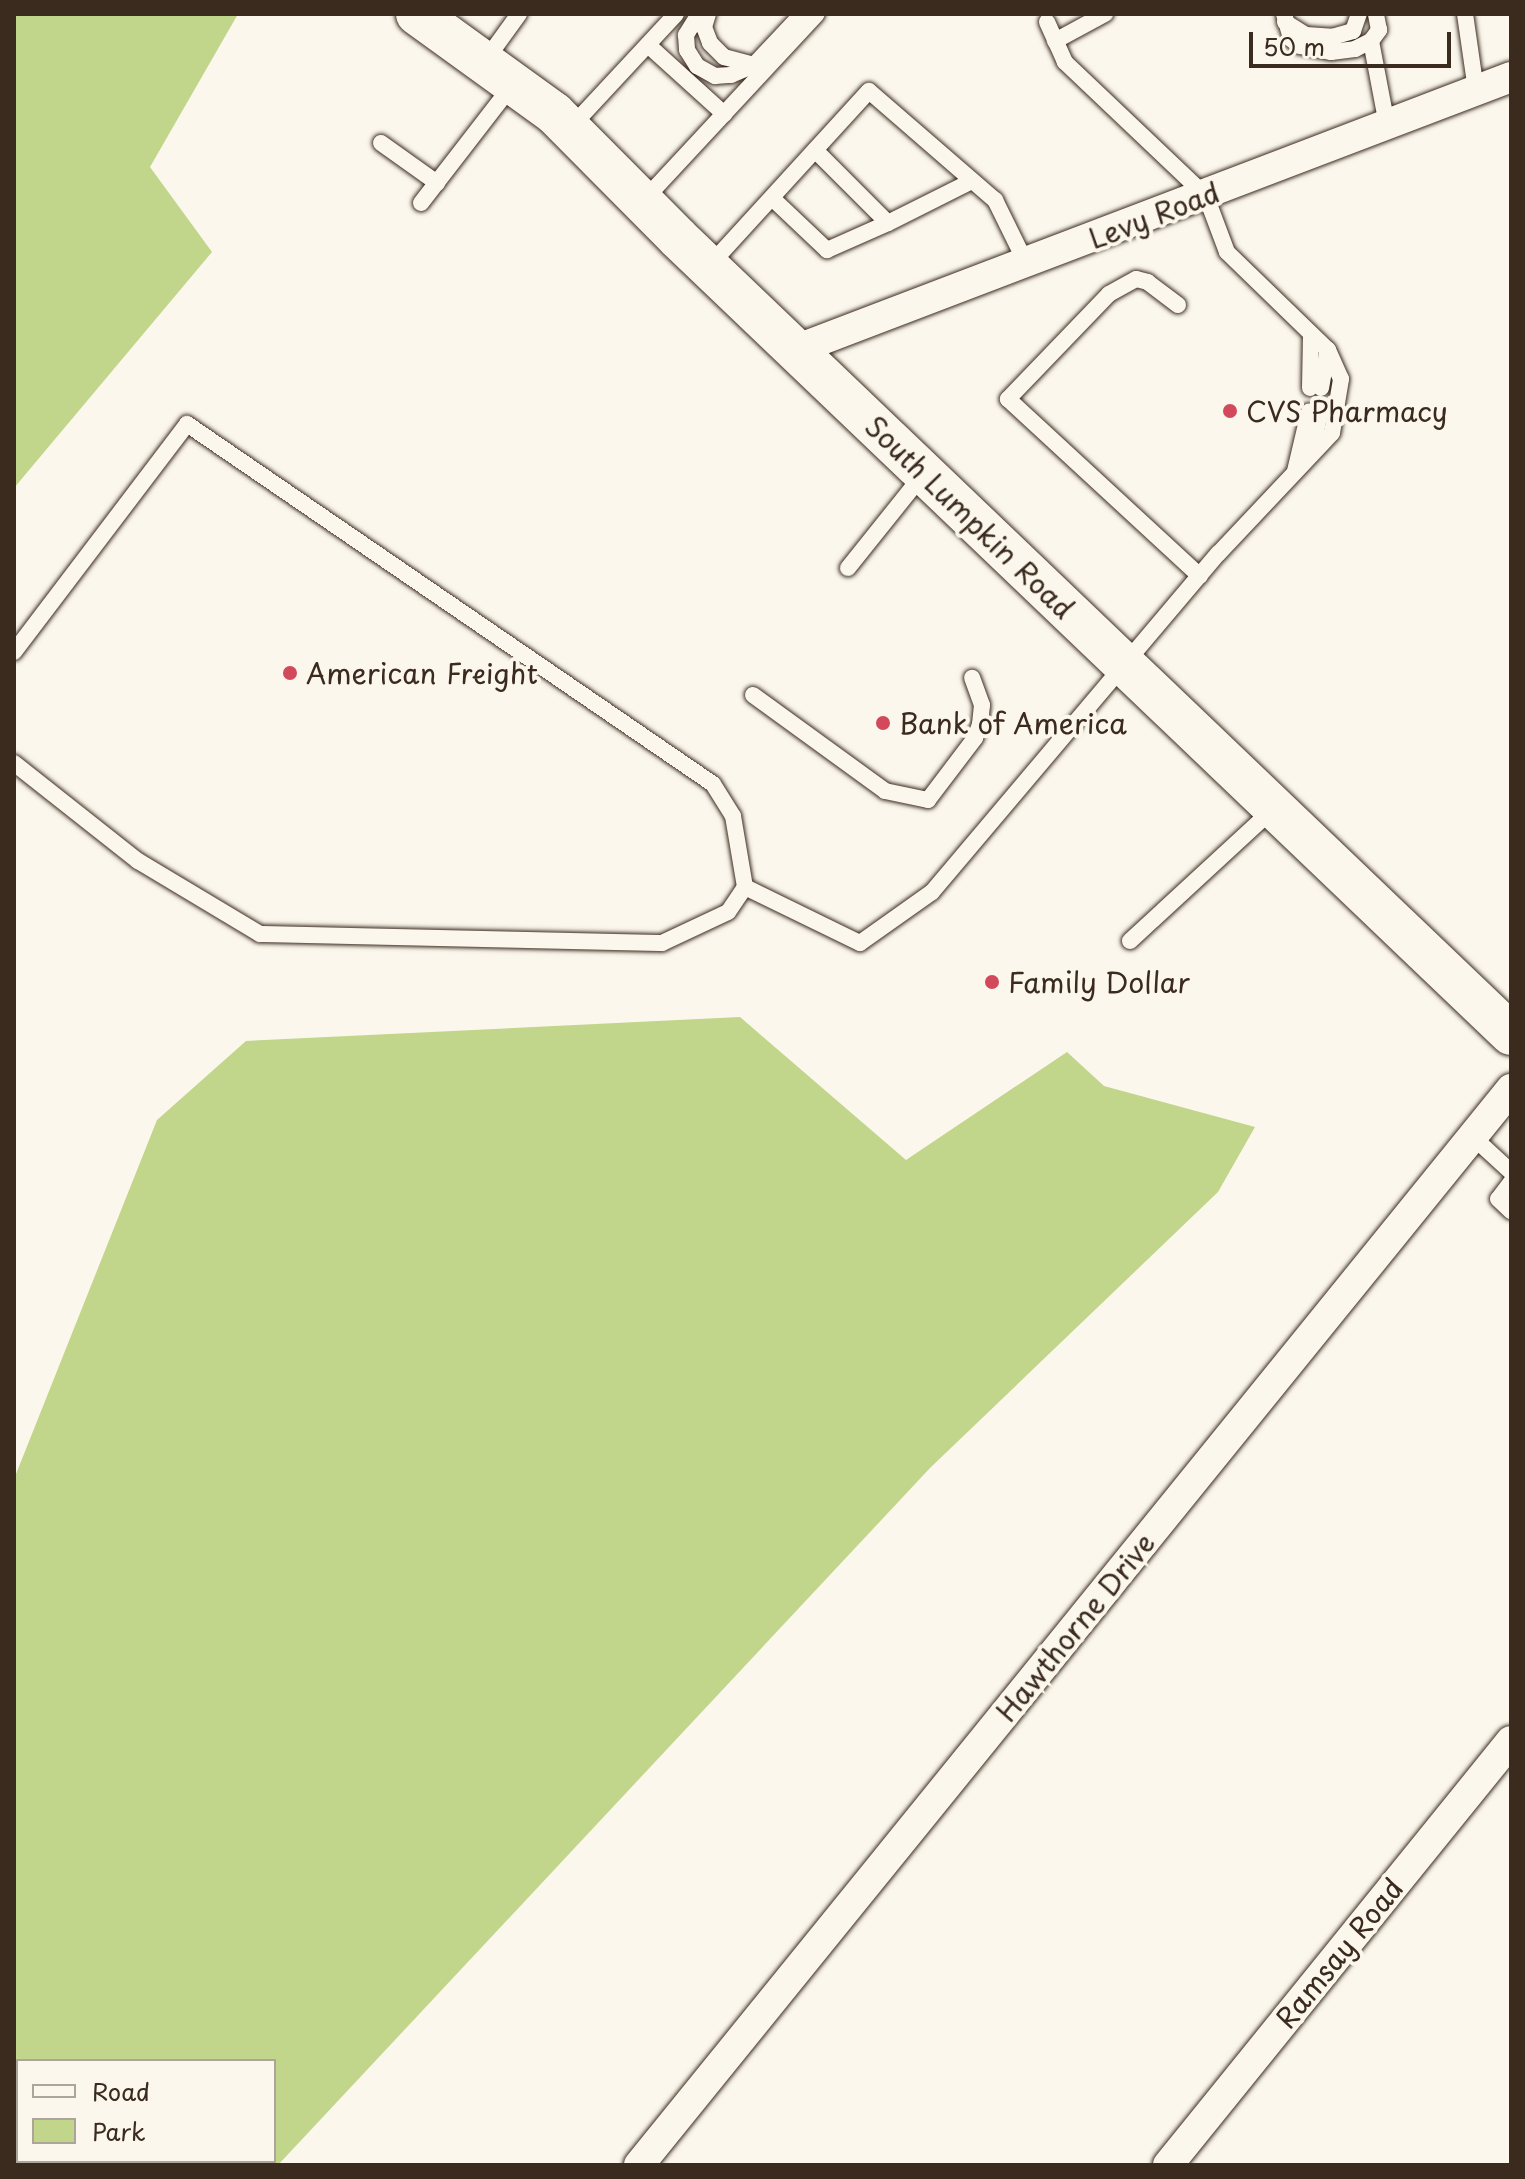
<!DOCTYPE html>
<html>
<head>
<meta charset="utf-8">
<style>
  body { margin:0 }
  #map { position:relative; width:1525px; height:2179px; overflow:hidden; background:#fbf7ec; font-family:"Playpen Sans",sans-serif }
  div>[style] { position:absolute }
  .green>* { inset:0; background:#c1d58b }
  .roads { filter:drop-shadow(0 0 2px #3b2a1e) drop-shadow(0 0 2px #3b2a1e) }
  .service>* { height:16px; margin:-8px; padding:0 8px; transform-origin:8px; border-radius:8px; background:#fbf7ec }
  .minor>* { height:30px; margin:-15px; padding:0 15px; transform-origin:15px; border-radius:15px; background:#fbf7ec }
  .secondary>* { height:42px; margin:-21px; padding:0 21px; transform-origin:21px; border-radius:21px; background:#fbf7ec }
  .dots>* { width:22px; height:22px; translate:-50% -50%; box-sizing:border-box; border:4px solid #fbf7ec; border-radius:50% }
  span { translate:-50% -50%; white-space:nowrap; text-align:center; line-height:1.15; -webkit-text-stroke:8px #fbf7ec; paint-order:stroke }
  .street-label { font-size:28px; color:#3b2a1e }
  .poi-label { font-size:28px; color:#3b2a1e }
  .left { translate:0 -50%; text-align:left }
  .frame { position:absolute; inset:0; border:16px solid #3b2a1e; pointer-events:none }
  .legend { position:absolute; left:16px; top:2059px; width:260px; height:104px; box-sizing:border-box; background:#fbf7ec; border:2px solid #aea59a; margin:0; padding:10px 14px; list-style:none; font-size:24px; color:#3b2a1e }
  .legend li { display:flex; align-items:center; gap:16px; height:40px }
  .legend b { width:40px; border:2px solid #aea59a }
  .scale { position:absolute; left:1249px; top:32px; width:202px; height:36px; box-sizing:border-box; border:4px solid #3b2a1e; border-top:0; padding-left:10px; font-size:24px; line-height:28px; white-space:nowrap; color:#3b2a1e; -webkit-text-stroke:6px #fbf7ec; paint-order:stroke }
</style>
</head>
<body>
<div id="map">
  <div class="green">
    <div style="clip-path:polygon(14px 14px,238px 14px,150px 167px,212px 252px,14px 488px)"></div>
    <div style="clip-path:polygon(evenodd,740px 1017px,906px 1160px,1067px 1052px,1104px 1086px,1255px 1127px,1218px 1192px,930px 1468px,278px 2165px,21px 2165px,14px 2160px,14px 1479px,157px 1120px,246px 1041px,740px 1017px,18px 2061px,274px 2061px,274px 2161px,18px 2161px,18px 2061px)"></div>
  </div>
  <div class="roads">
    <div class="service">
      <div style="left:699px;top:14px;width:25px;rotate:122deg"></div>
      <div style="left:686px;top:35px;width:15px;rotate:86deg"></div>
      <div style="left:687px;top:50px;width:19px;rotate:58deg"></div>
      <div style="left:697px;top:66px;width:21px;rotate:29deg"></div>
      <div style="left:715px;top:76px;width:16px;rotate:-4deg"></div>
      <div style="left:731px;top:75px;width:25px;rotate:-23deg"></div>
      <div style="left:754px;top:65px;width:70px;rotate:-46.7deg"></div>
      <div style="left:708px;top:14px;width:14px;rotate:107deg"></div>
      <div style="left:704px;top:27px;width:17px;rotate:69deg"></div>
      <div style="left:710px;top:43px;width:20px;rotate:45deg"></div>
      <div style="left:724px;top:57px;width:31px;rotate:15deg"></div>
      <div style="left:1284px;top:14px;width:26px;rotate:74deg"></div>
      <div style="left:1291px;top:39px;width:11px;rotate:38deg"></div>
      <div style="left:1300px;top:46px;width:32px;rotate:11deg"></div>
      <div style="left:1331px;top:52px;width:24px;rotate:-7deg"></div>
      <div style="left:1355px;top:49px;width:18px;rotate:-27deg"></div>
      <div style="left:1371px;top:41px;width:14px;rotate:-54deg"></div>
      <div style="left:1379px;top:30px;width:16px;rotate:-101deg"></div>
      <div style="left:1465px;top:14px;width:77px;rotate:81.8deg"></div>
      <div style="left:1285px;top:22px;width:25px;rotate:32deg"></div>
      <div style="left:1306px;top:35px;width:26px;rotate:4deg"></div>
      <div style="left:1332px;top:37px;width:22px;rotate:-16deg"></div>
      <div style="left:1353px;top:31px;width:18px;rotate:-71deg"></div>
      <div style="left:1055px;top:41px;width:57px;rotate:-28.4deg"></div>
      <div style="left:1371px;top:41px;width:86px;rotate:79.2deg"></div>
      <div style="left:648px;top:45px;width:103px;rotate:42.2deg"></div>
      <div style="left:485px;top:61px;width:58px;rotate:-54.1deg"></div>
      <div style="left:571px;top:127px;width:154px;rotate:-47.1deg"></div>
      <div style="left:381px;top:143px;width:69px;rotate:35.5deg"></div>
      <div style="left:815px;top:150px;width:103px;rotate:45deg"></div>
      <div style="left:888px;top:223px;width:94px;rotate:-26.6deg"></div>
      <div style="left:772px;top:198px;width:76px;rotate:43.4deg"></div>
      <div style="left:827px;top:250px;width:67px;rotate:-23.9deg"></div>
      <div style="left:643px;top:201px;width:255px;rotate:-47.1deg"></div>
      <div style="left:421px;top:203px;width:150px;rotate:-52.3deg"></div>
      <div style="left:709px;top:266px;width:237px;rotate:-47.6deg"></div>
      <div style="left:869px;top:91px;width:167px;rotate:40.9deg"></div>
      <div style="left:995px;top:200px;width:70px;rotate:63.8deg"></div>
      <div style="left:1178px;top:305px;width:38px;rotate:-143deg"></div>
      <div style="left:1148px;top:282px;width:12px;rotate:-166deg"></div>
      <div style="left:1136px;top:279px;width:31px;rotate:151deg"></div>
      <div style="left:1109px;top:294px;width:146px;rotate:133.9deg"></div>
      <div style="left:1008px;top:399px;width:261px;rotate:42.7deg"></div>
      <div style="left:1310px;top:388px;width:54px;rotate:-88.9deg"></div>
      <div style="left:1321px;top:388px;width:39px;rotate:-80deg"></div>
      <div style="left:1312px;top:453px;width:43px;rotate:-79.2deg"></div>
      <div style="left:1295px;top:471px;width:61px;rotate:-76.7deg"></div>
      <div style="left:848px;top:568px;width:122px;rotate:-51.3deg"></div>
      <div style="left:14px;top:652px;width:286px;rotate:-52.8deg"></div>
      <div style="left:187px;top:424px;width:637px;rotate:34.39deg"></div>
      <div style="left:713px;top:784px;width:38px;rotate:58deg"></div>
      <div style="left:733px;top:816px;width:72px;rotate:80.4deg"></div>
      <div style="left:745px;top:887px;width:30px;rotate:124deg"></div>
      <div style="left:728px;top:912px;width:73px;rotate:154.8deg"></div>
      <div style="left:662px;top:943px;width:402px;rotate:-178.7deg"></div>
      <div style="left:260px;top:934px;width:142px;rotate:-149.1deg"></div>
      <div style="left:138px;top:861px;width:158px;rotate:-141.7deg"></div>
      <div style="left:753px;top:695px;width:163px;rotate:36deg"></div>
      <div style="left:885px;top:791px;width:44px;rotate:11.8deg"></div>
      <div style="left:928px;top:800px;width:78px;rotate:-52.8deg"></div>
      <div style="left:975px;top:738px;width:15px;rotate:-70deg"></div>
      <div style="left:980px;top:724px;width:19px;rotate:-84deg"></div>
      <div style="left:982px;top:705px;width:29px;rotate:-110deg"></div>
      <div style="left:745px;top:887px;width:128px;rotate:26deg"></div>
      <div style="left:860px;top:943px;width:88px;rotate:-35.3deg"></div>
      <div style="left:932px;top:892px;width:443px;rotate:-49.8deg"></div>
      <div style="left:1218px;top:554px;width:166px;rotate:-46.7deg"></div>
      <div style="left:1332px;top:433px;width:55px;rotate:-80.5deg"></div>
      <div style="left:1341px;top:379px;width:32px;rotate:-114deg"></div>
      <div style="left:1328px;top:350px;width:141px;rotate:-135.9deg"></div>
      <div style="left:1227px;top:252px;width:60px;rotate:-110.6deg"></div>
      <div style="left:1206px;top:196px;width:195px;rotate:-136.5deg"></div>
      <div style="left:1065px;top:62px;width:44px;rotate:-114.2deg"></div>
      <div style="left:1130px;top:941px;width:195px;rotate:-42.7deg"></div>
      <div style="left:1473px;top:1137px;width:52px;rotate:42.6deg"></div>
      <div style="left:1511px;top:1182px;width:21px;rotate:127deg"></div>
      <div style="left:1498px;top:1199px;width:18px;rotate:43deg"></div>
    </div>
    <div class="minor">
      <div style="left:795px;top:350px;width:766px;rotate:-20.87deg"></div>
      <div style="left:639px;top:2165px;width:1385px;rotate:-50.98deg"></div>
      <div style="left:1168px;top:2165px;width:545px;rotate:-51.03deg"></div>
    </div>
    <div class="secondary">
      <div style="left:417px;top:14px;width:169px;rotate:35.9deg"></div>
      <div style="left:554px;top:113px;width:176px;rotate:45.2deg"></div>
      <div style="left:678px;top:238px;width:1152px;rotate:43.7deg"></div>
    </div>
  </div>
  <div class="dots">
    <div style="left:1230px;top:411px;background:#d1495b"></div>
    <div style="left:290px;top:673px;background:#d1495b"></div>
    <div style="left:883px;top:723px;background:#d1495b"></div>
    <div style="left:992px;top:982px;background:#d1495b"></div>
  </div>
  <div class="street-label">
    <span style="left:1154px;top:215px;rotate:-21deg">Levy Road</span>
    <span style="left:970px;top:517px;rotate:44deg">South Lumpkin Road</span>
    <span style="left:1075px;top:1627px;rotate:-51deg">Hawthorne Drive</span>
    <span style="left:1339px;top:1953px;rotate:-51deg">Ramsay Road</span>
  </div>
  <div class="poi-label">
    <span class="left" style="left:1246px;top:411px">CVS Pharmacy</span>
    <span class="left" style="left:306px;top:673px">American Freight</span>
    <span class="left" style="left:899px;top:723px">Bank of America</span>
    <span class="left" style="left:1008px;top:982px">Family Dollar</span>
  </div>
  <div class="frame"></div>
  <ul class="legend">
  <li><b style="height:10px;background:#fbf7ec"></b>Road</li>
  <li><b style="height:22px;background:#c1d58b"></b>Park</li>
  </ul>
  <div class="scale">50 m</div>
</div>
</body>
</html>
